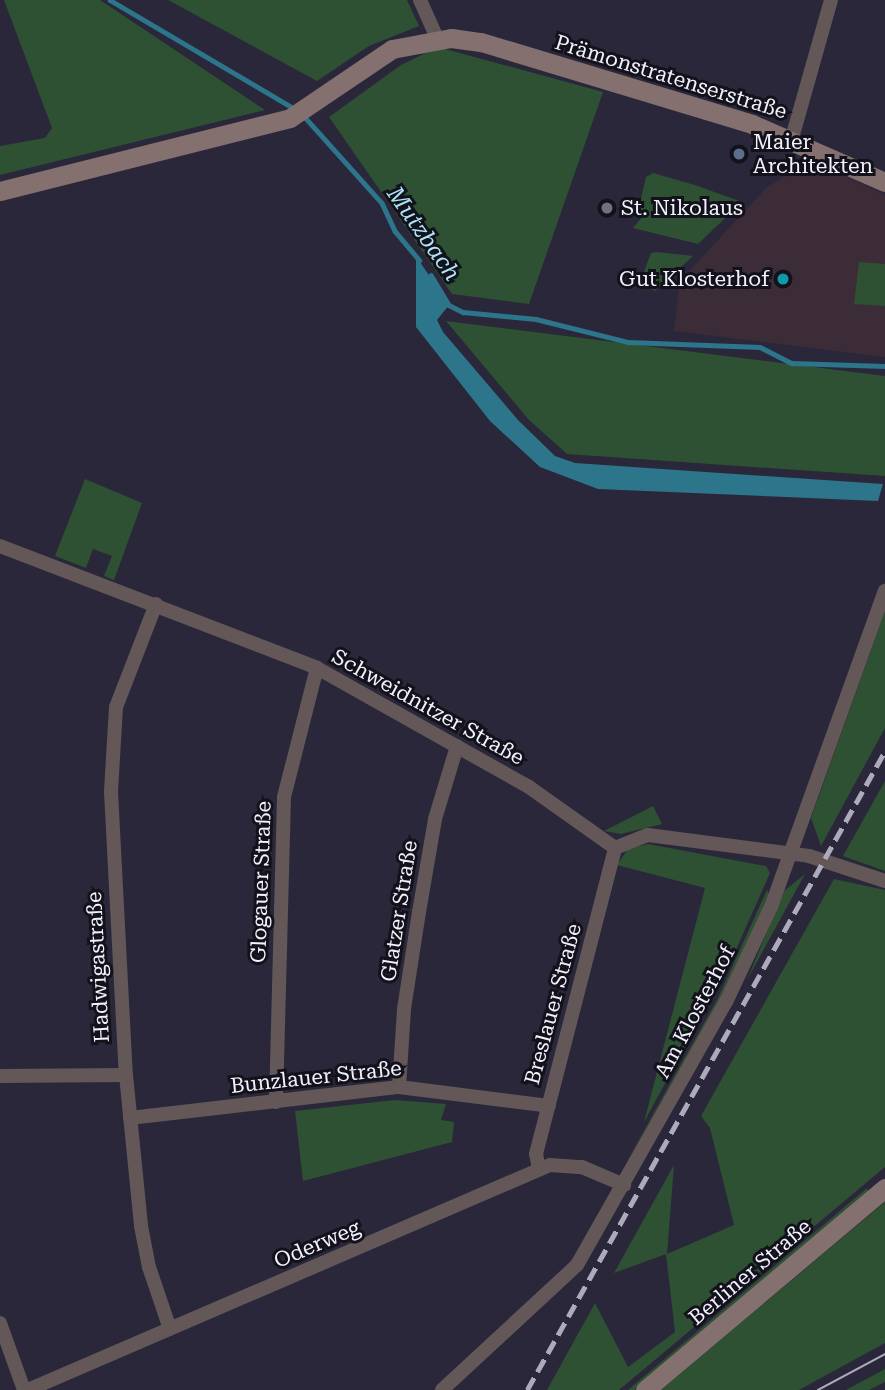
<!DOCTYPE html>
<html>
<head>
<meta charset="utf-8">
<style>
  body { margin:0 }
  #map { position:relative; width:885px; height:1390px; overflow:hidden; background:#2a273b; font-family:"Roboto Serif",serif }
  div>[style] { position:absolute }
  .commercial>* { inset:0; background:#3c2c38 }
  .green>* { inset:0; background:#2d5132 }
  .water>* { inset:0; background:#2c758a }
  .stream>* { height:4.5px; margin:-2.25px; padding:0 2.25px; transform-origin:2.25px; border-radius:2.25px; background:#2c758a }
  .street>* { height:14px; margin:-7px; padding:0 7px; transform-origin:7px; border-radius:7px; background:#635757 }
  .secondary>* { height:19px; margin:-9.5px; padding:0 9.5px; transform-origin:9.5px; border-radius:9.5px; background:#83706f }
  .tram>* { height:2px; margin:-1px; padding:0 1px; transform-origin:1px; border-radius:1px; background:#adabbb }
  .rail>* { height:4.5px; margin-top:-2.25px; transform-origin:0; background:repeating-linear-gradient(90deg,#adabbb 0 14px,transparent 0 21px) }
  .dots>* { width:19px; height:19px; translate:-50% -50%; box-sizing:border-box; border:4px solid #13121b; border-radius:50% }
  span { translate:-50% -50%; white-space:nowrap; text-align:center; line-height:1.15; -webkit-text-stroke:6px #13121b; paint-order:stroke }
  .street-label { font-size:21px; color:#f2f1fe }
  .poi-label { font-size:21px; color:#f2f1fe }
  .left { translate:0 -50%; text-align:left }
  .right { translate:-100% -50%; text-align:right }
  .water-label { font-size:23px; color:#abe5f9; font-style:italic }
</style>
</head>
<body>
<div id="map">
  <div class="commercial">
    <div style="clip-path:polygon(806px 163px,819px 164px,885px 195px,885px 357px,674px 331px,680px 281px,766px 188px)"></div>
  </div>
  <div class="green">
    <div style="clip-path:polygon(4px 0,100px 0,265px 110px,0 175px,0 146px,45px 138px,52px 128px)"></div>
    <div style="clip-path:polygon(168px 0,407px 0,419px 26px,369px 46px,317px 81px)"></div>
    <div style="clip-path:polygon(438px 47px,603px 92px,529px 304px,452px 294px,329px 117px,401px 65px)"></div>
    <div style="clip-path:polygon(653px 173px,695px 185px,742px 202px,698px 244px,633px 228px,642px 217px,639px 207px,646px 177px)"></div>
    <div style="clip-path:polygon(651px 253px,657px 252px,693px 256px,655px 291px,645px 286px,642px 277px)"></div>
    <div style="clip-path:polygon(859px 262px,885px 264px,885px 306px,854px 304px)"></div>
    <div style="clip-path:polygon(446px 321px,885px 376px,885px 476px,567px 454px,529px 420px)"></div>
    <div style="clip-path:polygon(85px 479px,142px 503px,114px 580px,104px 576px,112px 556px,93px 549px,86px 568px,55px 556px)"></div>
    <div style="clip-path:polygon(885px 611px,885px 728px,821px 846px,811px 818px)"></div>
    <div style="clip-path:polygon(885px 781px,885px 871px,843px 856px)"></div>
    <div style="clip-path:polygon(653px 806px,662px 824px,621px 834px,604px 831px)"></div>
    <div style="clip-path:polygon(648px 844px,766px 866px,770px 873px,727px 970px,644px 1122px,705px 888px,617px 865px,628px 849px)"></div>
    <div style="clip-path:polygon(805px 874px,747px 980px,784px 891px)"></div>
    <div style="clip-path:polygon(834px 879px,885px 890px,885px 1167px,619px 1390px,547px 1390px,595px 1303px,628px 1367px,675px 1332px,666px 1254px,614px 1273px,674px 1165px,667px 1254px,734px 1225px,710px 1128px,701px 1116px)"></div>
    <div style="clip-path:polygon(767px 890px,770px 896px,735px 974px,624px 1166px,718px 998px)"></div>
    <div style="clip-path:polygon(395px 1100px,446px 1104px,441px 1120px,454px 1122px,452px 1142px,303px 1181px,295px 1111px)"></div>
    <div style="clip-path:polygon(867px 1188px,869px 1193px,635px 1390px,628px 1390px)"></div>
    <div style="clip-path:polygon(885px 1202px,885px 1343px,799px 1390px,661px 1390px)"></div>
    <div style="clip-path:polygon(885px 1369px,885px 1382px,869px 1390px,846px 1390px)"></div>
  </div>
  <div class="water">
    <div style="clip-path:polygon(416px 256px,449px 305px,437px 320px,443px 332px,518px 420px,555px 456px,575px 463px,883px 484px,878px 501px,598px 489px,540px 467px,490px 421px,416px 327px)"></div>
  </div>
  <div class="stream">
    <div style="left:110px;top:0;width:212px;rotate:30.5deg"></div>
    <div style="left:303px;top:115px;width:118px;rotate:48.1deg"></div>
    <div style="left:382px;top:203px;width:31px;rotate:65deg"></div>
    <div style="left:395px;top:231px;width:38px;rotate:50deg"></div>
    <div style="left:431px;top:275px;width:35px;rotate:59deg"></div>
    <div style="left:449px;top:305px;width:16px;rotate:27deg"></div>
    <div style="left:463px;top:312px;width:73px;rotate:5.5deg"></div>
    <div style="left:536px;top:319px;width:95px;rotate:14deg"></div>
    <div style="left:628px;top:342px;width:132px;rotate:2.2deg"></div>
    <div style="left:760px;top:347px;width:36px;rotate:27deg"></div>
    <div style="left:792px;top:363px;width:93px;rotate:1.8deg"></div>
  </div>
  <div class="street">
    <div style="left:420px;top:0;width:42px;rotate:65.9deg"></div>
    <div style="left:792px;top:138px;width:143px;rotate:-74.2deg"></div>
    <div style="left:0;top:546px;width:340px;rotate:21deg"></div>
    <div style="left:317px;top:668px;width:243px;rotate:29.3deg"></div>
    <div style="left:529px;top:787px;width:105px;rotate:35.3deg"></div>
    <div style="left:156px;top:604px;width:110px;rotate:111.2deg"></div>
    <div style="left:116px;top:707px;width:85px;rotate:93.4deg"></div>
    <div style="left:111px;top:792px;width:283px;rotate:87deg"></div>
    <div style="left:126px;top:1075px;width:152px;rotate:84.3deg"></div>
    <div style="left:141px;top:1226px;width:42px;rotate:79deg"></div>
    <div style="left:149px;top:1267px;width:65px;rotate:71.3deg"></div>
    <div style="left:615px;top:848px;width:35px;rotate:-22deg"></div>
    <div style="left:648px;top:835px;width:162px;rotate:7.4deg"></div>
    <div style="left:809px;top:856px;width:80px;rotate:18.2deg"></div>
    <div style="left:0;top:1076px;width:126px;rotate:-0.5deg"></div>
    <div style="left:399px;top:1087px;width:78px;rotate:-86.3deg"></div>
    <div style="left:404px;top:1009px;width:98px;rotate:-81.2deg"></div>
    <div style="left:419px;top:912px;width:94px;rotate:-80.2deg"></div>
    <div style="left:435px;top:819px;width:76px;rotate:-73.2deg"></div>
    <div style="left:276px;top:1102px;width:305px;rotate:-88.5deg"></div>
    <div style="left:284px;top:797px;width:133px;rotate:-75.7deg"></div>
    <div style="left:130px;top:1118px;width:271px;rotate:-6.6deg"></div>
    <div style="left:399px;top:1087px;width:151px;rotate:7.2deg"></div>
    <div style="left:539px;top:1169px;width:15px;rotate:-101deg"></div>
    <div style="left:536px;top:1154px;width:316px;rotate:-75.5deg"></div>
    <div style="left:0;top:1323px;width:71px;rotate:70.3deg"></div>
    <div style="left:28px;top:1390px;width:568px;rotate:-23.32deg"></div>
    <div style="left:550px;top:1165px;width:32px;rotate:4deg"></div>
    <div style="left:582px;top:1167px;width:46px;rotate:23.2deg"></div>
    <div style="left:442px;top:1390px;width:184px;rotate:-42.8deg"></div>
    <div style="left:577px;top:1265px;width:302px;rotate:-60.5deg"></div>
    <div style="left:726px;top:1002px;width:105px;rotate:-64.7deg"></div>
    <div style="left:771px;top:907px;width:336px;rotate:-70.2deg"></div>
  </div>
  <div class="secondary">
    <div style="left:0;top:191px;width:299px;rotate:-14.1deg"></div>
    <div style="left:290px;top:118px;width:123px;rotate:-34.1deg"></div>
    <div style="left:392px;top:49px;width:60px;rotate:-10.6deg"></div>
    <div style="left:451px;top:38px;width:30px;rotate:8deg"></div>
    <div style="left:481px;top:42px;width:283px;rotate:16.8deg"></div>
    <div style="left:752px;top:124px;width:145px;rotate:23.6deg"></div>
    <div style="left:645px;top:1390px;width:314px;rotate:-40.1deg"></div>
  </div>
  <div class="tram">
    <div style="left:818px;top:1390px;width:76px;rotate:-28.2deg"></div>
  </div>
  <div class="rail">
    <div style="left:527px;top:1390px;width:732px;rotate:-60.74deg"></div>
  </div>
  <div class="dots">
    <div style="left:739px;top:154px;background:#5c6f8a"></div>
    <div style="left:607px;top:208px;background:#6b7280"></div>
    <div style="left:783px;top:279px;background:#0f9aa8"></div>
  </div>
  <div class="street-label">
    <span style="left:671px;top:77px;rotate:17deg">Prämonstratenserstraße</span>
    <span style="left:428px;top:707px;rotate:29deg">Schweidnitzer Straße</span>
    <span style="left:261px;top:882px;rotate:-88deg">Glogauer Straße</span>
    <span style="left:399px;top:911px;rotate:-81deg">Glatzer Straße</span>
    <span style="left:98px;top:967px;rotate:-93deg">Hadwigastraße</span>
    <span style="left:553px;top:1004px;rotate:-75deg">Breslauer Straße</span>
    <span style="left:695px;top:1012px;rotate:-62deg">Am Klosterhof</span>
    <span style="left:316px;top:1077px;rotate:-6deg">Bunzlauer Straße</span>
    <span style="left:317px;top:1244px;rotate:-23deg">Oderweg</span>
    <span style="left:750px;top:1272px;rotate:-40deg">Berliner Straße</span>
  </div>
  <div class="poi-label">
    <span class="left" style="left:753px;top:154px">Maier<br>Architekten</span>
    <span class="left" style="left:621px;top:208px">St. Nikolaus</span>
    <span class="right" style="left:769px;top:279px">Gut Klosterhof</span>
  </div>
  <div class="water-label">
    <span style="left:423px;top:234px;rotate:55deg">Mutzbach</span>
  </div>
</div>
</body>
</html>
